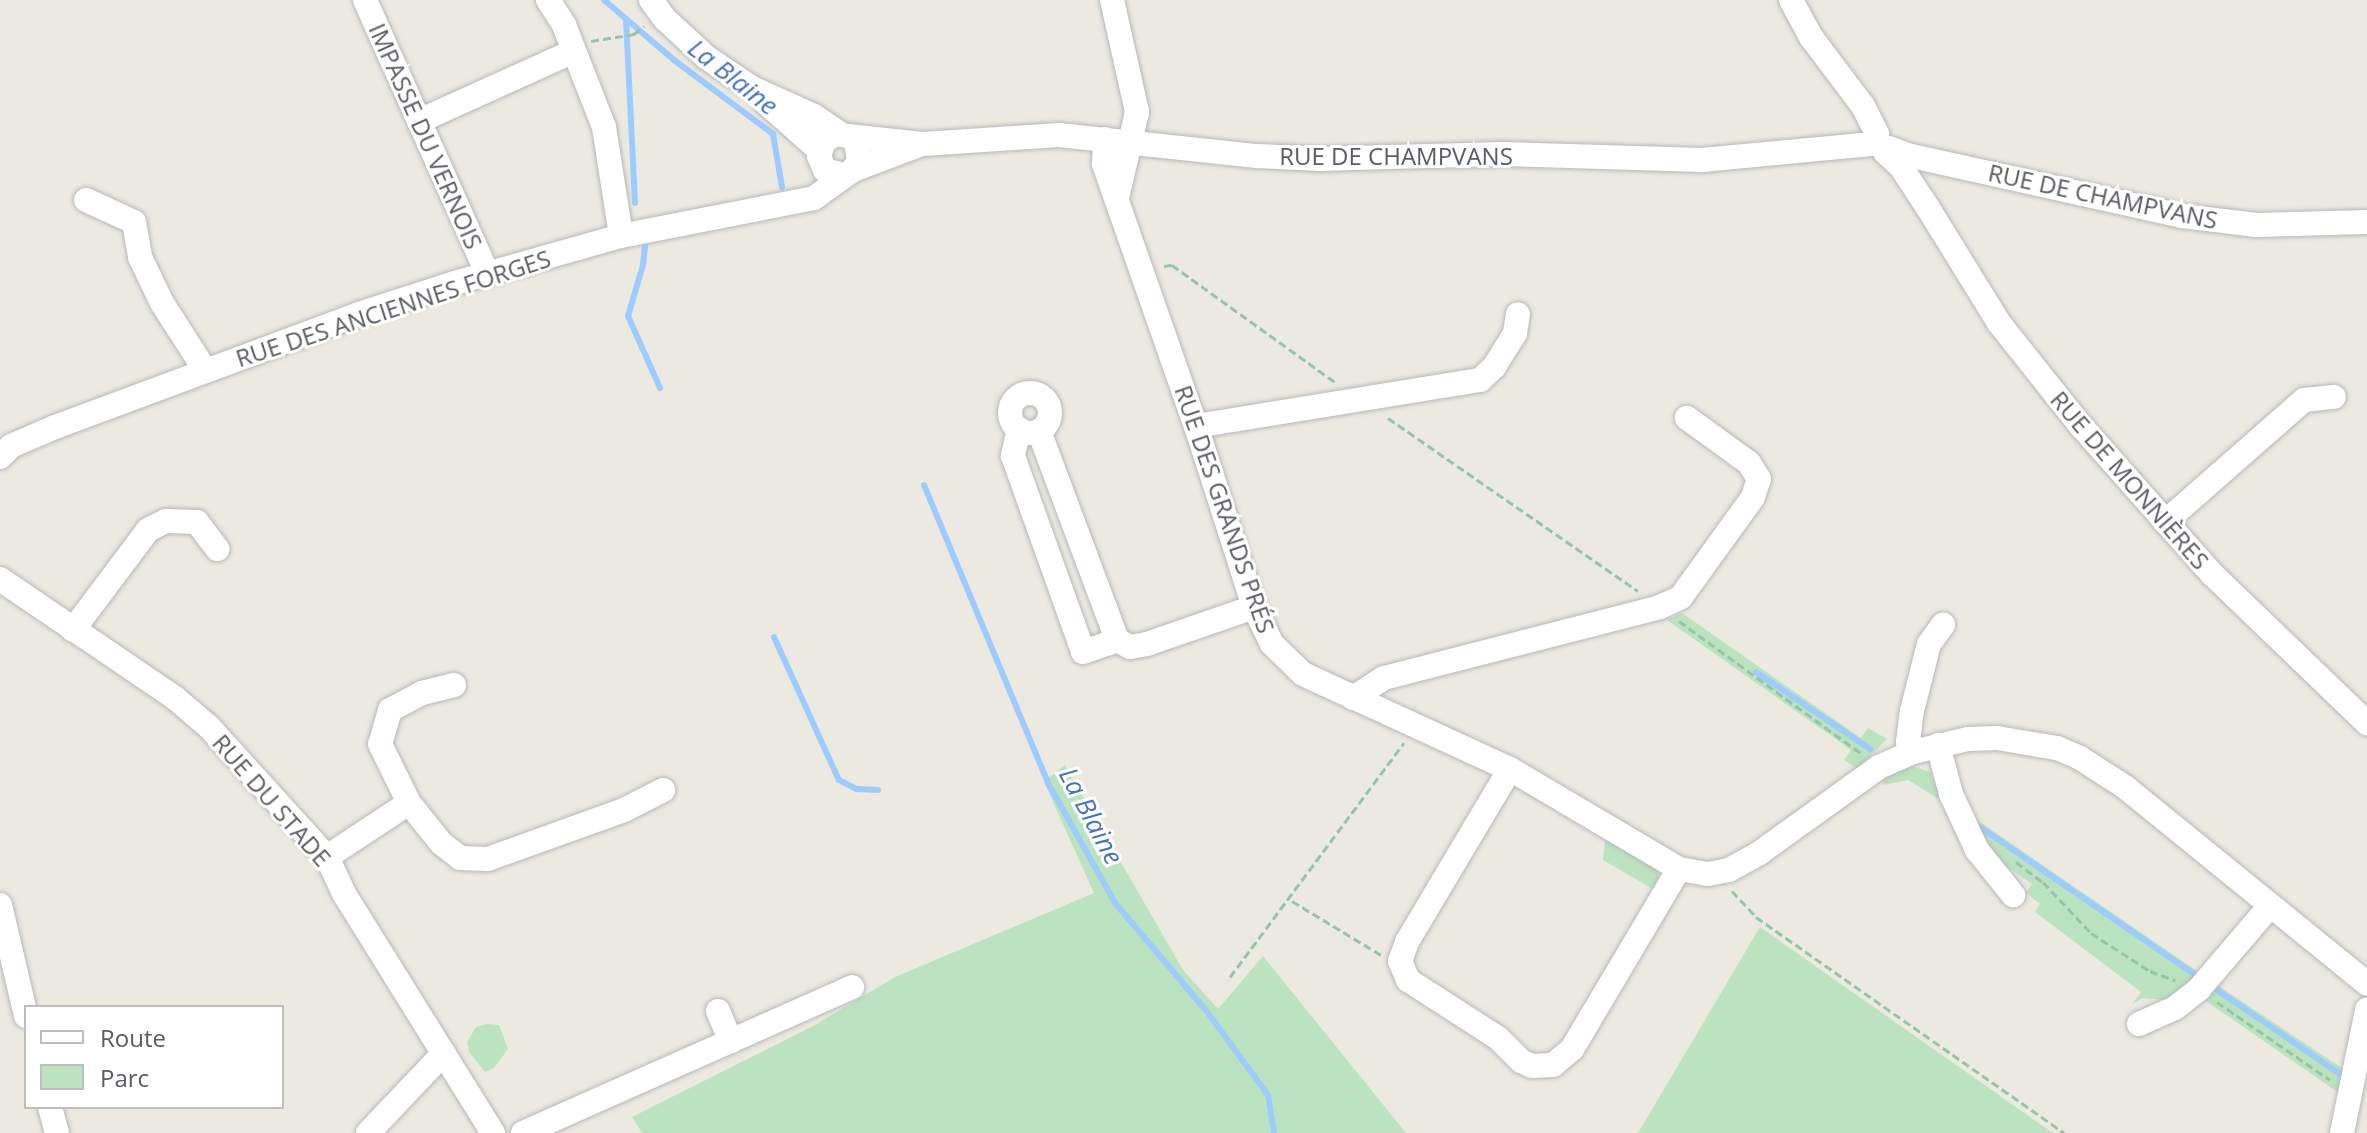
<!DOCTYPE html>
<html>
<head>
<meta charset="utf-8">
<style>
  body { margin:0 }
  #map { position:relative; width:2367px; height:1133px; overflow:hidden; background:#eceae0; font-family:"Open Sans",sans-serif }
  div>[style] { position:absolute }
  .green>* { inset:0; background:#bce3c0 }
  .stream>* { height:6px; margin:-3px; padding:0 3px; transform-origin:3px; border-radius:3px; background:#9ecbfd }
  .path>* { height:3px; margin-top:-1.5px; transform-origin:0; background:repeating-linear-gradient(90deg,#96c4a8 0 8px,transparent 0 12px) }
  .roads { filter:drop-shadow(0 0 2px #b6b7bd) drop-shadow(0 0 2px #b6b7bd) }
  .minor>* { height:24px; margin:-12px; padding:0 12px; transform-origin:12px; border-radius:12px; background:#fff }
  .minor>.ring { margin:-12px; padding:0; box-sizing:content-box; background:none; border:24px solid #fff; border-radius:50% }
  span { translate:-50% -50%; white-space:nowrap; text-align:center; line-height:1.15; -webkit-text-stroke:6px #fff; paint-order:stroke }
  .street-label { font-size:24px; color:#595c61 }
  .water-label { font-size:26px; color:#4273bf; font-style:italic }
  .legend { position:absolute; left:24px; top:1005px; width:260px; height:104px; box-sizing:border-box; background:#fff; border:2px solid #bdbec0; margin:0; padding:10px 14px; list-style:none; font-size:24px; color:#595c61 }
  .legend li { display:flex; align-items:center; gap:16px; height:40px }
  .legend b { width:40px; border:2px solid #bdbec0 }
</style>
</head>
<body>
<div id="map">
  <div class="green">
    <div style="clip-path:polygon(1682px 613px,1861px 738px,1868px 728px,1887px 739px,1858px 769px,1844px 760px,1851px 750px,1667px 620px)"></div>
    <div style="clip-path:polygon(1065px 765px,1183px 970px,1218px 1009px,1263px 956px,1406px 1133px,642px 1133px,632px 1117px,813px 1026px,895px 977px,1094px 893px,1044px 782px)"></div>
    <div style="clip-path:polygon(1908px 765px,1930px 772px,1942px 801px,1908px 780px,1884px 785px,1882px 780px)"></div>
    <div style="clip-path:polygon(1967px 813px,2200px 973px,2216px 961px,2166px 1000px,2143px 998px,2132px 1004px,2141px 992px,2035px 912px,2040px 904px,2026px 893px,2032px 884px,1991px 856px)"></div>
    <div style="clip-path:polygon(1611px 836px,1656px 866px,1659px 879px,1602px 981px,1599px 978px,1653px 889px,1603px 860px,1605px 840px)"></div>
    <div style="clip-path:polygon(1760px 927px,2053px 1133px,1638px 1133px)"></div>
    <div style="clip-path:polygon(2216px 984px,2348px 1072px,2342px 1095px,2203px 999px)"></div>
    <div style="clip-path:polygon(487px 1024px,499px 1025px,508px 1049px,494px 1068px,485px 1072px,469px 1052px,467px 1042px,476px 1027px)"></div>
  </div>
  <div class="stream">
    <div style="left:604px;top:0;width:92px;rotate:40.6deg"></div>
    <div style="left:674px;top:60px;width:124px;rotate:36.8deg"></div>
    <div style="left:773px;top:134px;width:54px;rotate:80.4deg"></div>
    <div style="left:626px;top:19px;width:184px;rotate:87.2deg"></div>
    <div style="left:645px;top:246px;width:19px;rotate:96deg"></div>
    <div style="left:643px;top:265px;width:53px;rotate:106.4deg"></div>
    <div style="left:628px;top:316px;width:79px;rotate:66deg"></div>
    <div style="left:924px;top:485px;width:323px;rotate:67.4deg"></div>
    <div style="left:1048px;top:783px;width:137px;rotate:60.8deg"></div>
    <div style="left:1115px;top:903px;width:139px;rotate:49.7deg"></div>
    <div style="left:1205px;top:1009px;width:107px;rotate:53.8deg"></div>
    <div style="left:1268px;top:1095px;width:38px;rotate:81deg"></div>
    <div style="left:774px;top:637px;width:157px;rotate:65.6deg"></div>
    <div style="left:839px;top:780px;width:20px;rotate:27deg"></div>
    <div style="left:857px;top:789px;width:21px;rotate:3deg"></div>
    <div style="left:1756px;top:672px;width:138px;rotate:34deg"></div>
    <div style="left:1980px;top:827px;width:260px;rotate:34.5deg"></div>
    <div style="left:2217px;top:990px;width:149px;rotate:34.3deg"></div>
  </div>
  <div class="path">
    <div style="left:591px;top:41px;width:44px;rotate:-9.2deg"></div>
    <div style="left:634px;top:34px;width:13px;rotate:-39deg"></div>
    <div style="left:1164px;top:266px;width:8px;rotate:-7deg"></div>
    <div style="left:1172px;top:265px;width:201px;rotate:35.7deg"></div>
    <div style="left:1388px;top:418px;width:304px;rotate:34.7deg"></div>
    <div style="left:1679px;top:621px;width:225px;rotate:36deg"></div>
    <div style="left:2016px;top:862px;width:34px;rotate:37deg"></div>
    <div style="left:2043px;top:882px;width:70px;rotate:46.7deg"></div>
    <div style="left:2091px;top:933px;width:70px;rotate:32.8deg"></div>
    <div style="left:2150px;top:971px;width:27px;rotate:20deg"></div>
    <div style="left:1732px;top:891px;width:35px;rotate:47deg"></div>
    <div style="left:1756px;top:917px;width:377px;rotate:35deg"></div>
    <div style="left:1292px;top:901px;width:104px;rotate:31.2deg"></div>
    <div style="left:1230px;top:977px;width:292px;rotate:-53.4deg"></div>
    <div style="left:2217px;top:1002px;width:137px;rotate:34.6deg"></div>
  </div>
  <div class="roads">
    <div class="minor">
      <div style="left:365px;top:0;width:299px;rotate:65.9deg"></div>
      <div style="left:548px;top:0;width:30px;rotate:57deg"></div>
      <div style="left:564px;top:25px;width:110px;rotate:68.6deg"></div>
      <div style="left:604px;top:127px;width:110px;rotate:81.1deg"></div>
      <div style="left:651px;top:0;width:24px;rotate:54deg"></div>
      <div style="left:665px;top:19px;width:56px;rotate:42.8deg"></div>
      <div style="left:706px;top:57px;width:55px;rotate:34deg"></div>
      <div style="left:752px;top:88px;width:68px;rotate:24.3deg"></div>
      <div style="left:814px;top:116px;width:32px;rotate:34deg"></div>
      <div style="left:1112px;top:0;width:115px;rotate:77.4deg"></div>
      <div style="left:1137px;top:112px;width:88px;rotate:103.1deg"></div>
      <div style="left:1791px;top:0;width:42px;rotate:61.6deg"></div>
      <div style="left:1811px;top:37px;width:86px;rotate:53deg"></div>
      <div style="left:1863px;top:106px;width:31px;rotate:63deg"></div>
      <div style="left:765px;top:102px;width:72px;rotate:41.6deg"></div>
      <div style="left:419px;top:121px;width:170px;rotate:-24.3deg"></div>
      <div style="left:848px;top:136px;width:75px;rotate:6.1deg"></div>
      <div style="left:923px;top:144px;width:136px;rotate:-3.8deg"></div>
      <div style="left:1059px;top:135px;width:199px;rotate:6.1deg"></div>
      <div style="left:1257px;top:156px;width:63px;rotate:2.7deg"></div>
      <div style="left:1320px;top:159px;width:183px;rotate:-1.6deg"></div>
      <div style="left:1503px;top:154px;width:199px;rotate:1.7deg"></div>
      <div style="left:1702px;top:160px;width:170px;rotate:-5.4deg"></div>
      <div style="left:1105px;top:139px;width:25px;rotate:92deg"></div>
      <div style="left:1104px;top:164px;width:278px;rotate:70.7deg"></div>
      <div style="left:1196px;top:426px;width:190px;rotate:72.2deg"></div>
      <div style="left:1254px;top:607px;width:41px;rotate:64.1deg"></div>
      <div style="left:1272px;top:644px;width:43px;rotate:44.1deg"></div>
      <div style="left:1303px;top:674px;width:228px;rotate:24.7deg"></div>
      <div style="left:1510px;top:769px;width:196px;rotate:30.6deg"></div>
      <div style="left:1679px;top:869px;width:29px;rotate:10deg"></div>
      <div style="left:1708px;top:874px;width:21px;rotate:-11deg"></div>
      <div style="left:1729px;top:870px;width:33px;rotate:-29deg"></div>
      <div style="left:1758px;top:854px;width:149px;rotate:-35.7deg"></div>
      <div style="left:1879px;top:767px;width:37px;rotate:-24deg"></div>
      <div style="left:1913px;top:752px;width:57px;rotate:-13.3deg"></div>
      <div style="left:1968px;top:739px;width:29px;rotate:-2deg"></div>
      <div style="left:1997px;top:738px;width:61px;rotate:9.5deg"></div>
      <div style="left:2057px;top:748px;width:25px;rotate:23deg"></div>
      <div style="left:2080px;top:758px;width:54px;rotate:32.8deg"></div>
      <div style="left:2125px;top:787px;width:312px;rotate:39.1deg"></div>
      <div style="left:1889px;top:148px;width:19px;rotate:21deg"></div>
      <div style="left:1907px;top:155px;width:282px;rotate:12.5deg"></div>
      <div style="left:2182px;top:216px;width:75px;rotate:6.9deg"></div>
      <div style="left:2256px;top:225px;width:111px;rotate:-1.5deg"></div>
      <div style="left:1885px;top:152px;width:22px;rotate:43deg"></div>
      <div style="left:1901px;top:167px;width:49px;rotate:56.6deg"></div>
      <div style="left:1928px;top:208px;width:135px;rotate:58.3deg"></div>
      <div style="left:1999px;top:323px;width:132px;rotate:51.5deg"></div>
      <div style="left:2081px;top:426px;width:199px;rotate:48.5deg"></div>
      <div style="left:2213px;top:575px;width:214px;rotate:43.9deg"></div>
      <div style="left:853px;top:170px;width:68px;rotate:-20.6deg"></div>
      <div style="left:86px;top:200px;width:53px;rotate:24.6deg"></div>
      <div style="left:134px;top:222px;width:36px;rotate:80deg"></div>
      <div style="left:140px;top:257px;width:51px;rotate:64.4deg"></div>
      <div style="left:162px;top:303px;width:80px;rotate:57.3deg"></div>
      <div class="ring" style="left:1010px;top:393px;width:16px;height:16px"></div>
      <div style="left:1196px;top:426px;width:288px;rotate:-9.2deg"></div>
      <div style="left:1480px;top:380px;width:19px;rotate:-43deg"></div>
      <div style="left:1494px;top:367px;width:40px;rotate:-58deg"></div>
      <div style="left:1515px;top:333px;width:19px;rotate:-81deg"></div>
      <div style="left:1019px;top:429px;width:28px;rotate:103deg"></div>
      <div style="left:1013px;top:456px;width:208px;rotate:70.3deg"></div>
      <div style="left:1083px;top:652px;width:36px;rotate:-19deg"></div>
      <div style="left:1039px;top:431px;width:223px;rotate:69.5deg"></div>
      <div style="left:1117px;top:640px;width:15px;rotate:28deg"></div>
      <div style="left:1130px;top:647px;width:17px;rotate:-10deg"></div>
      <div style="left:1147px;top:644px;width:113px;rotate:-19.1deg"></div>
      <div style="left:0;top:457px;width:16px;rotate:-45deg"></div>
      <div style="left:11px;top:446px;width:48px;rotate:-23.4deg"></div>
      <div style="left:55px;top:427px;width:324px;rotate:-20.4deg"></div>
      <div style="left:359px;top:314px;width:104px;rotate:-17.9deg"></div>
      <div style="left:458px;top:282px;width:169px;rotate:-15.8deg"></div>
      <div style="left:621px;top:236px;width:197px;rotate:-11.1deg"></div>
      <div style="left:814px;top:198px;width:48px;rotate:-35.7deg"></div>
      <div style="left:853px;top:170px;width:11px;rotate:-56deg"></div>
      <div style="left:859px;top:161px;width:19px;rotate:-99deg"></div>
      <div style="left:856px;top:142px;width:10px;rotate:-143deg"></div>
      <div style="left:848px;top:136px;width:12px;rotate:-171deg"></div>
      <div style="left:836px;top:134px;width:14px;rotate:150deg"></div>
      <div style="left:824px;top:141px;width:16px;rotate:108deg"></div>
      <div style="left:819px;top:156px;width:15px;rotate:67deg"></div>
      <div style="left:825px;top:170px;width:20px;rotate:15deg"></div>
      <div style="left:2165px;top:522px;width:185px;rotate:-41.3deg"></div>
      <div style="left:2304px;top:400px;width:30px;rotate:-6deg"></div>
      <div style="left:0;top:579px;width:212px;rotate:34.2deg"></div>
      <div style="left:175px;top:698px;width:45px;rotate:40.5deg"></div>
      <div style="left:209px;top:727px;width:176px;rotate:47.8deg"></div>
      <div style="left:327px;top:857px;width:38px;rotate:65deg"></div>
      <div style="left:343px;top:892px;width:284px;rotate:58.1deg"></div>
      <div style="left:73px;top:630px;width:125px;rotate:-53.1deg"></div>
      <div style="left:148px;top:530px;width:20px;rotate:-27deg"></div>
      <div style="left:166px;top:521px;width:31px;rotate:2deg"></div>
      <div style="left:197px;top:522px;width:34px;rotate:53deg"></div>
      <div style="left:454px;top:685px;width:33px;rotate:166deg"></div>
      <div style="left:422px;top:693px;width:36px;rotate:152deg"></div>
      <div style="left:390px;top:710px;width:35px;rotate:106deg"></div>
      <div style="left:380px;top:744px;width:66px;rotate:63.8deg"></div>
      <div style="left:409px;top:803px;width:51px;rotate:51.3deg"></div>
      <div style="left:441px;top:843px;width:24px;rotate:38deg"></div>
      <div style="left:460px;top:858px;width:28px;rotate:2deg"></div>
      <div style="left:488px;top:859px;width:145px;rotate:-19.8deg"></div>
      <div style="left:624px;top:810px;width:44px;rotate:-27.1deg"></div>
      <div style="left:1353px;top:698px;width:37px;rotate:-33deg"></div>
      <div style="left:1384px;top:678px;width:285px;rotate:-14.4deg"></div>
      <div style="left:1660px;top:607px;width:23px;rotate:-25deg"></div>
      <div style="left:1681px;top:597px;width:123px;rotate:-54.2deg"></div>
      <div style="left:1753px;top:497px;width:19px;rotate:-72deg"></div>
      <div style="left:1759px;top:479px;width:19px;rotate:-122deg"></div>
      <div style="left:1749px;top:463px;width:77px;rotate:-144deg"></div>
      <div style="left:1938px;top:745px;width:51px;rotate:75.1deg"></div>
      <div style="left:1951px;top:794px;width:62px;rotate:65.1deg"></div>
      <div style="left:1977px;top:850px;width:58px;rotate:51.3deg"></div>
      <div style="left:1913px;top:752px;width:11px;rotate:-117deg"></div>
      <div style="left:1908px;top:742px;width:31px;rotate:-83deg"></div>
      <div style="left:1912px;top:711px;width:69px;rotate:-75.8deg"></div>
      <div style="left:1929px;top:644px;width:24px;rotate:-54deg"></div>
      <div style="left:1510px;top:769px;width:201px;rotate:120.8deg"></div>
      <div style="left:1407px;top:942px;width:20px;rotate:110deg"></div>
      <div style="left:1400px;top:961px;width:21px;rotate:67deg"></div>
      <div style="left:1408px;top:980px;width:107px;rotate:32.8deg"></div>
      <div style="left:1498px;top:1038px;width:33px;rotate:45deg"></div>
      <div style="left:1521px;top:1061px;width:12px;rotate:24deg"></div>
      <div style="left:1532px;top:1066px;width:21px;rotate:-3deg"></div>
      <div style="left:1553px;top:1065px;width:25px;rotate:-40deg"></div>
      <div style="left:1572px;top:1049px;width:209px;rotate:-59.3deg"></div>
      <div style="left:327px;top:857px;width:98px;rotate:-33.4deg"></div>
      <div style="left:0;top:905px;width:114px;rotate:76.8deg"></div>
      <div style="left:718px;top:1011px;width:33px;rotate:67deg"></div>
      <div style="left:2139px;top:1024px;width:39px;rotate:-24deg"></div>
      <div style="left:2175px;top:1008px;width:31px;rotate:-38deg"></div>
      <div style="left:2199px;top:989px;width:109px;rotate:-49.5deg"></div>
      <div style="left:50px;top:1107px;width:27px;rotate:75deg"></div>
      <div style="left:368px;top:1133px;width:110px;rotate:-46.5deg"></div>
      <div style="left:523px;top:1133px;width:360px;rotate:-23.9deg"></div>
      <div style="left:2342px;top:1133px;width:126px;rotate:-78.5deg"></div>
    </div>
  </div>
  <div class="street-label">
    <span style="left:426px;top:136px;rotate:66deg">IMPASSE DU VERNOIS</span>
    <span style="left:1396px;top:156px">RUE DE CHAMPVANS</span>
    <span style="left:2103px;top:196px;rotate:12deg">RUE DE CHAMPVANS</span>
    <span style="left:393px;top:308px;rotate:-18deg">RUE DES ANCIENNES FORGES</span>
    <span style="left:2130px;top:480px;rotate:49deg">RUE DE MONNIÈRES</span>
    <span style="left:1225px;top:509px;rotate:71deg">RUE DES GRANDS PRÉS</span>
    <span style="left:272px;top:800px;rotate:49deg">RUE DU STADE</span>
  </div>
  <div class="water-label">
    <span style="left:733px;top:77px;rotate:38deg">La Blaine</span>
    <span style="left:1091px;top:816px;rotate:62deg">La Blaine</span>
  </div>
  <ul class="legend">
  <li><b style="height:10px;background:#fff"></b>Route</li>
  <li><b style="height:22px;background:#bce3c0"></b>Parc</li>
  </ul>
</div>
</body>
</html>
